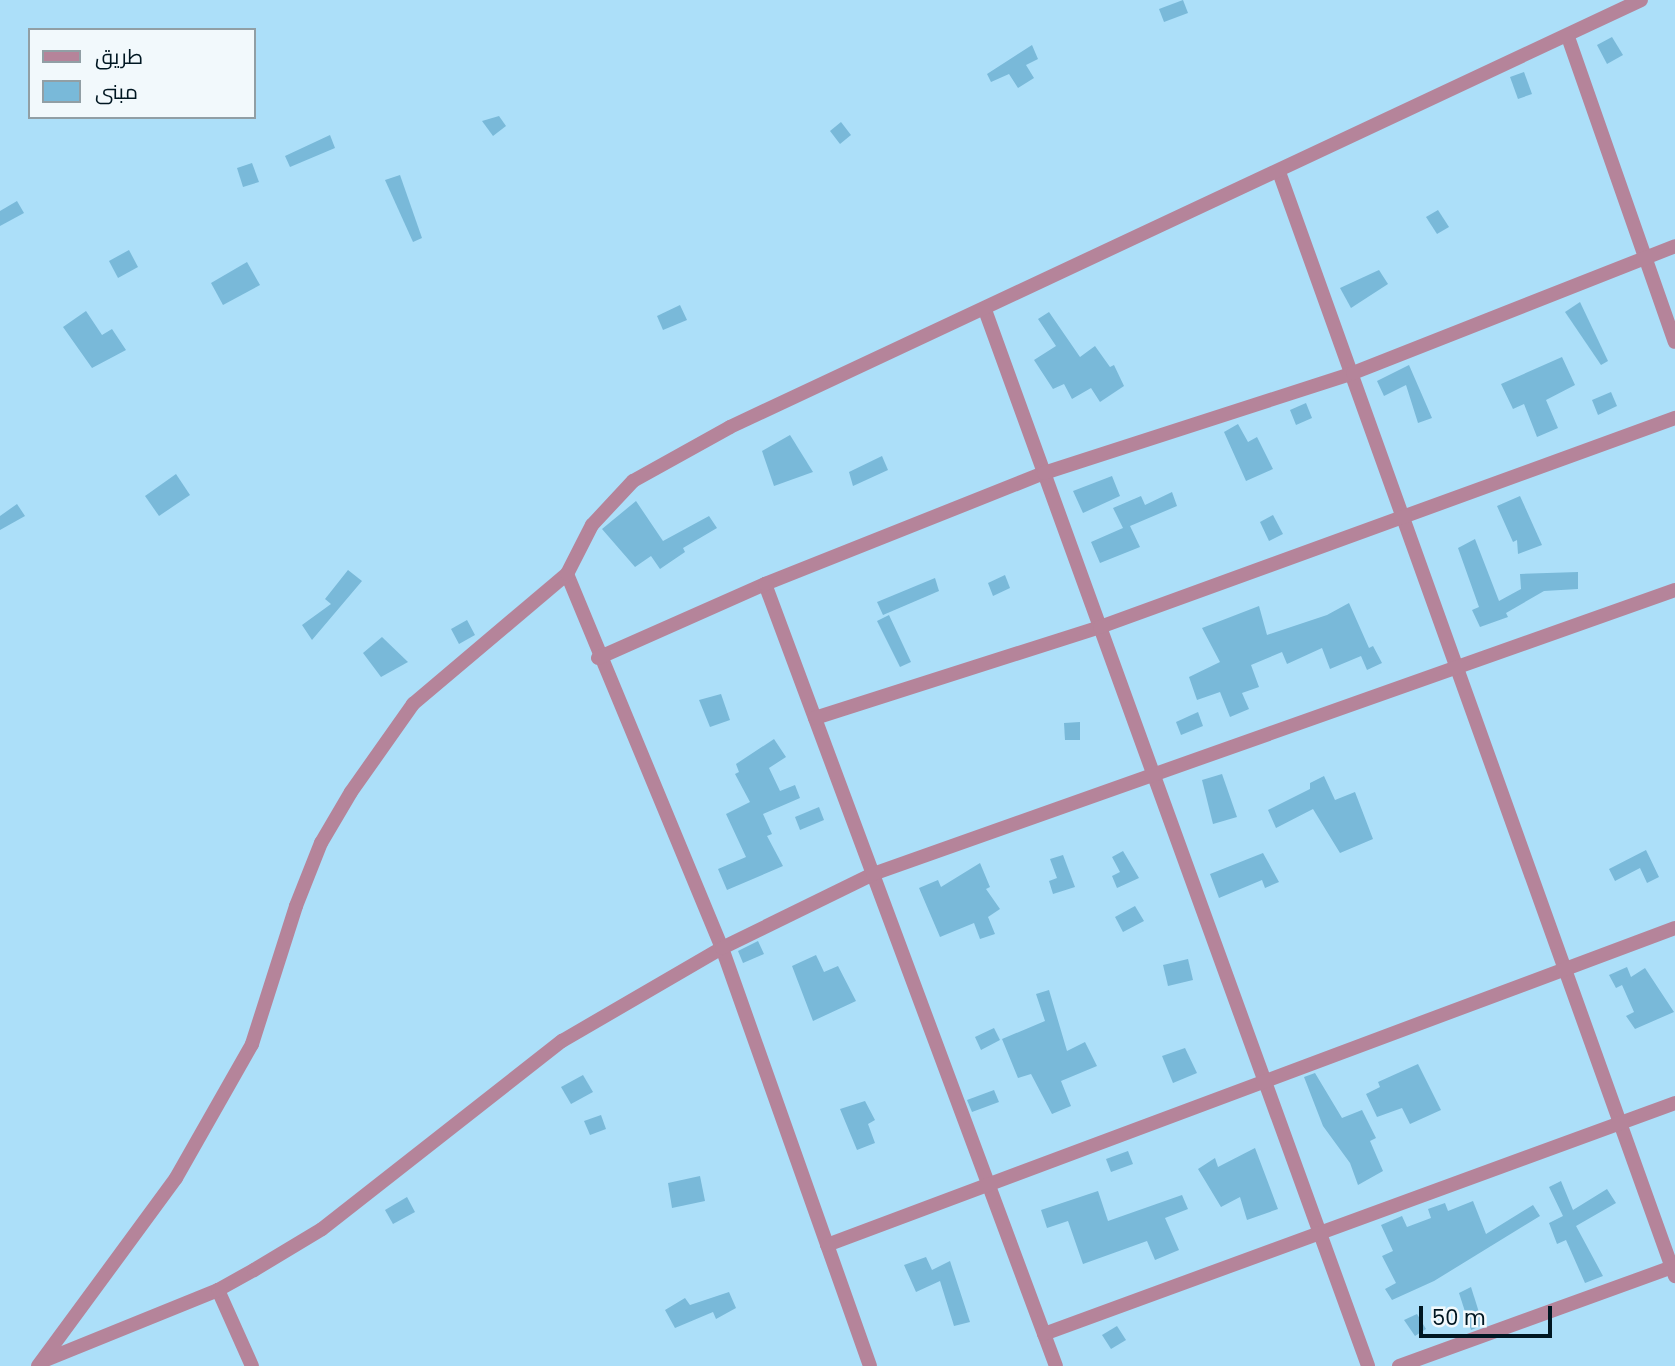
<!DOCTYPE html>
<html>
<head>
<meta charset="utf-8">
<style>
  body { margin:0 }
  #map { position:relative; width:1675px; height:1366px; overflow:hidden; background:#acdff9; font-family:Poppins,Cairo,sans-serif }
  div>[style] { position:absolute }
  .building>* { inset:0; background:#79b9d9 }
  .minor>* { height:14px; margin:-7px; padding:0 7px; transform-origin:7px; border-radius:7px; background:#b5849a }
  span { translate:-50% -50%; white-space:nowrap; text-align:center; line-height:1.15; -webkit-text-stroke:5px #f2f9fc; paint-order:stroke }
  .legend { position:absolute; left:28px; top:28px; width:228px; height:91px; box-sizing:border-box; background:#f2f9fc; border:2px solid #919fa5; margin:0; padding:9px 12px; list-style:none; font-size:21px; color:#001722 }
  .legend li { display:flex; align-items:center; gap:14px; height:35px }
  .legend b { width:35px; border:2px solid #919fa5 }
  .scale { position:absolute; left:1419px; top:1306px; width:133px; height:32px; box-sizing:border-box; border:4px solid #001722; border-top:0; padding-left:9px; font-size:21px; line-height:24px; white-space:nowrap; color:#001722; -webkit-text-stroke:5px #f2f9fc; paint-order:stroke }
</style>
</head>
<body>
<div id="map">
  <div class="building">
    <div style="clip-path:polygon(1183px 0,1188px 13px,1164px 22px,1159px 9px)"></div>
    <div style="clip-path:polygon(1612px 37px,1623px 55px,1607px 64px,1597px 45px)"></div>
    <div style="clip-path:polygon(1032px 45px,1038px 59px,1026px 65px,1034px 78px,1018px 88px,1009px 74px,991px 82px,987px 74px)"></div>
    <div style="clip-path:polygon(1524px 72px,1532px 94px,1518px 99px,1510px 77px)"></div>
    <div style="clip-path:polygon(499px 116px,506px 126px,493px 136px,482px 121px)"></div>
    <div style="clip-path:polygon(841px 122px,851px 135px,840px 144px,830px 131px)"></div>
    <div style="clip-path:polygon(330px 135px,335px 148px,290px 167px,285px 156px)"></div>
    <div style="clip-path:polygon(252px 163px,259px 182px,243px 187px,237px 168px)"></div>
    <div style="clip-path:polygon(400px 175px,422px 238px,413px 242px,385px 180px)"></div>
    <div style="clip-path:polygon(17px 201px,24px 213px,0 226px,0 211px)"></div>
    <div style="clip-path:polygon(1438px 210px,1449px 227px,1437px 234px,1426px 217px)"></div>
    <div style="clip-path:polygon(129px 250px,138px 267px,118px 278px,109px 261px)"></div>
    <div style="clip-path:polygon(247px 262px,260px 285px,223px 305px,211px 283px)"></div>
    <div style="clip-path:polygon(1379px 270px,1388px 284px,1351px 308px,1340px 288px)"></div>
    <div style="clip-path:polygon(1580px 302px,1608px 361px,1601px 365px,1565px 312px)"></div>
    <div style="clip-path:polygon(680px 305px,687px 320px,663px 330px,657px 316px)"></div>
    <div style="clip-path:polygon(86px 311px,102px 335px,112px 329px,126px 350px,92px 368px,63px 327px)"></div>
    <div style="clip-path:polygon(1049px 312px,1080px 357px,1095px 346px,1110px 367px,1114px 365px,1124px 386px,1100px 402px,1091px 388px,1072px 399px,1064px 384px,1053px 389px,1034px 360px,1056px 346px,1038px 319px)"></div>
    <div style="clip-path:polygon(1562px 357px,1575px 385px,1546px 400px,1558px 428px,1537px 437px,1524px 404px,1513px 409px,1501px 384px)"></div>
    <div style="clip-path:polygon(1409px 365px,1432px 418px,1418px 423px,1406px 385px,1384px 396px,1377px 381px)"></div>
    <div style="clip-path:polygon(1611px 392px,1617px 406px,1598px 415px,1592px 400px)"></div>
    <div style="clip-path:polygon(1306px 403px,1312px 418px,1296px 425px,1290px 410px)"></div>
    <div style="clip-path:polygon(1238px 424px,1248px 442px,1257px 437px,1273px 469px,1246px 481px,1224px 432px)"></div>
    <div style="clip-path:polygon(790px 435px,813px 472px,774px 486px,762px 451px)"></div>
    <div style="clip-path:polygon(882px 456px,888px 470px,853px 486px,849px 472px)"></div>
    <div style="clip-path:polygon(176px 474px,190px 495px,159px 516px,145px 496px)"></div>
    <div style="clip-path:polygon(1112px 476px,1120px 496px,1083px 513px,1073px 491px)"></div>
    <div style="clip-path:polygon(1172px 492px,1177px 506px,1130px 526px,1140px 547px,1100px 563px,1091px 542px,1123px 528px,1113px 508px,1141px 496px,1145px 505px)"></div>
    <div style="clip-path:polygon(1520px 496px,1542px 545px,1518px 554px,1517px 540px,1513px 542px,1497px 506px)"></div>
    <div style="clip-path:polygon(636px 501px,663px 541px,709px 516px,717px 528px,683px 548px,685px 552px,660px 569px,651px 556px,635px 567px,602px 529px)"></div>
    <div style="clip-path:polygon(17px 504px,25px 516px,0 530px,0 516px)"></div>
    <div style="clip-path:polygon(1273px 515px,1283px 534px,1269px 541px,1260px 522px)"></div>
    <div style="clip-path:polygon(1475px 539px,1499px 601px,1521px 589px,1520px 574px,1578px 572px,1578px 589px,1544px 591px,1506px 613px,1508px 617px,1480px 627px,1472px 610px,1479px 607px,1458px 548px)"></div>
    <div style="clip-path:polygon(348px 570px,362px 581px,312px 640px,302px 625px,331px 604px,325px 599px)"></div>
    <div style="clip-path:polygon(1005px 575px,1010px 588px,993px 596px,988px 583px)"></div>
    <div style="clip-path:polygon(935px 578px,939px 591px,883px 615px,877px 602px)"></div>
    <div style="clip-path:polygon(1349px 603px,1369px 648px,1373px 646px,1382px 663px,1367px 670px,1361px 656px,1330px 669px,1322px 648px,1287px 664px,1282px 652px,1251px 665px,1259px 687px,1242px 693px,1249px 709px,1230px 717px,1220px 692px,1197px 700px,1189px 677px,1220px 662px,1202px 628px,1259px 606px,1267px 635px,1327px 615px)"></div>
    <div style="clip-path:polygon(889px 615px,911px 662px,900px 667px,877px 621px)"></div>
    <div style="clip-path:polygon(467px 620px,475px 635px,459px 644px,451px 629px)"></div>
    <div style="clip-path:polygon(382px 637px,408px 662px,381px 677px,363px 653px)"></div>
    <div style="clip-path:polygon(721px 694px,730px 720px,710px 727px,699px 700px)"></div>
    <div style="clip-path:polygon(1198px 712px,1203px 726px,1181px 735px,1176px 722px)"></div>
    <div style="clip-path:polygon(1080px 722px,1080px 740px,1065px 740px,1064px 723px)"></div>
    <div style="clip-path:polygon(774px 739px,786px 757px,769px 768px,780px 791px,795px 785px,800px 798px,763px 814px,772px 834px,767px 836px,783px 866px,727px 890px,718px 869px,746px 857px,726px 814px,750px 802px,735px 774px,739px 772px,736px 764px)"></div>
    <div style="clip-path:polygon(1222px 774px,1237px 817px,1213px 824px,1202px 780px)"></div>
    <div style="clip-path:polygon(1324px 776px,1335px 800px,1355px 792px,1373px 839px,1340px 853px,1313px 809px,1276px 828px,1268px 810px,1310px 789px,1310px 783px)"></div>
    <div style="clip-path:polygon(819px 807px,824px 820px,800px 830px,795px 817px)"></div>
    <div style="clip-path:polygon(1646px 850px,1659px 877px,1647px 883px,1640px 868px,1615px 881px,1609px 869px)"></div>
    <div style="clip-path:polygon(1123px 851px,1139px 878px,1117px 888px,1112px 876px,1120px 872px,1112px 857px)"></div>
    <div style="clip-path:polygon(1263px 853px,1279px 882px,1265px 888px,1262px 880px,1219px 898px,1210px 874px)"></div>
    <div style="clip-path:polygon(1063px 855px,1075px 887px,1053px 894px,1049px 881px,1057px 878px,1050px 859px)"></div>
    <div style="clip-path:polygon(980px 863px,990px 887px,986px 889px,1000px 909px,988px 917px,995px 934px,980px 939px,974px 923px,940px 937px,919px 888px,938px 880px,941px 887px)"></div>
    <div style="clip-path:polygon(1135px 906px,1144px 921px,1123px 932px,1115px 917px)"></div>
    <div style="clip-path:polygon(758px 941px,764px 954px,743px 963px,738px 951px)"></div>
    <div style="clip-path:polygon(816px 955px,824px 972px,838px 966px,856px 1001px,813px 1021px,792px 966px)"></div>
    <div style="clip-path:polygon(1188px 959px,1193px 980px,1168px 986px,1163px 965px)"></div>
    <div style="clip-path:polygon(1627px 967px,1631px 977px,1645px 968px,1674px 1012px,1635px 1029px,1626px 1016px,1634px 1012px,1622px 985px,1616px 988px,1609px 975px)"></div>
    <div style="clip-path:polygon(1049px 990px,1067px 1051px,1085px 1042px,1097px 1066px,1061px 1081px,1071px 1106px,1052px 1114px,1031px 1074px,1018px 1078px,1002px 1039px,1045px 1021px,1036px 994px)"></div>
    <div style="clip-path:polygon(994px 1028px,1000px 1040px,981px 1050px,975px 1037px)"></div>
    <div style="clip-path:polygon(1185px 1048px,1197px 1073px,1173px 1083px,1162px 1056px)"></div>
    <div style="clip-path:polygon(1418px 1064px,1441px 1110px,1410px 1124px,1402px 1108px,1377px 1117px,1366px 1094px,1380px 1087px,1378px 1082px)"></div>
    <div style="clip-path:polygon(1315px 1073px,1342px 1118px,1362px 1110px,1376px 1138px,1370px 1141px,1383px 1171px,1358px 1185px,1350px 1163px,1323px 1126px,1304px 1077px)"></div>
    <div style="clip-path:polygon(583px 1075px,593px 1092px,571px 1104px,561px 1087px)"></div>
    <div style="clip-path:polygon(994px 1090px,999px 1102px,972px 1112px,967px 1100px)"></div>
    <div style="clip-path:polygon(865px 1101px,875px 1120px,868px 1124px,875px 1143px,857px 1150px,840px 1109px)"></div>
    <div style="clip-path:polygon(601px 1115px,606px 1129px,590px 1135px,584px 1121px)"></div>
    <div style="clip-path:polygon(1255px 1148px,1278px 1209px,1247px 1220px,1240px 1197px,1221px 1207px,1198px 1169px,1215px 1158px,1218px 1167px)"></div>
    <div style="clip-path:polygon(1128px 1151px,1133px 1164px,1111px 1172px,1106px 1159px)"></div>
    <div style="clip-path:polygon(700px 1176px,705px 1201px,672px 1208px,668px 1183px)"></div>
    <div style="clip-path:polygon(1561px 1181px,1573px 1210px,1607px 1189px,1616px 1203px,1576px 1226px,1603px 1276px,1585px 1283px,1566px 1240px,1557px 1244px,1549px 1223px,1563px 1216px,1549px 1187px)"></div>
    <div style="clip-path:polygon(1098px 1191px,1108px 1221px,1182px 1195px,1188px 1209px,1165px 1218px,1179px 1250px,1155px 1260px,1147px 1241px,1083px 1264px,1068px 1221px,1047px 1228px,1041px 1210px)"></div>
    <div style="clip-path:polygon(407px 1197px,415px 1212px,393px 1224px,385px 1210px)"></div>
    <div style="clip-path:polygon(1473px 1201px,1486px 1234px,1533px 1205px,1540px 1216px,1434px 1281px,1392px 1300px,1385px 1289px,1396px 1283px,1382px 1256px,1393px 1251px,1381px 1225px,1402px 1216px,1407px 1227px,1431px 1218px,1428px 1209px,1445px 1203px,1448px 1211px)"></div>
    <div style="clip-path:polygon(926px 1257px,932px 1270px,950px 1261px,970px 1322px,954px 1326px,940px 1281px,916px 1292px,904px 1265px)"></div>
    <div style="clip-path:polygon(1471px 1287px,1483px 1325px,1471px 1330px,1459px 1293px)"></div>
    <div style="clip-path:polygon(729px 1292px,736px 1308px,716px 1319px,713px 1312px,675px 1328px,665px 1310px,685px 1298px,690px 1305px)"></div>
    <div style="clip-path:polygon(1417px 1314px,1426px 1329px,1415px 1336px,1404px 1320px)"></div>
    <div style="clip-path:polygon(1117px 1326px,1126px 1340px,1111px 1349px,1102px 1335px)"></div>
  </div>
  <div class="minor">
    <div style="left:1568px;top:37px;width:323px;rotate:70.7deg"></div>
    <div style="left:1279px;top:172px;width:1173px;rotate:70.27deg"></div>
    <div style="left:985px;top:310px;width:1123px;rotate:70.06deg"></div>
    <div style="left:567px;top:574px;width:405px;rotate:67.5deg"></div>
    <div style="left:722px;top:948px;width:443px;rotate:70.5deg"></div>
    <div style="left:765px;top:584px;width:834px;rotate:69.59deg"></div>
    <div style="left:598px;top:658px;width:183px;rotate:-23.9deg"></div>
    <div style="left:765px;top:584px;width:300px;rotate:-21.7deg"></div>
    <div style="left:1044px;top:473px;width:325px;rotate:-17.9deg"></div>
    <div style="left:1353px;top:373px;width:346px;rotate:-21.5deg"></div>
    <div style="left:815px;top:718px;width:299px;rotate:-17.7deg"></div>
    <div style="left:1100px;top:627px;width:612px;rotate:-19.98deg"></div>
    <div style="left:827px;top:1245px;width:905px;rotate:-20.5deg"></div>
    <div style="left:218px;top:1290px;width:83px;rotate:65.9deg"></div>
    <div style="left:1044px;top:1334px;width:672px;rotate:-20.11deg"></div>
    <div style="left:43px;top:1361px;width:189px;rotate:-22.1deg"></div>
    <div style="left:218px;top:1290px;width:41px;rotate:-29.1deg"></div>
    <div style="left:254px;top:1270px;width:79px;rotate:-31.1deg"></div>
    <div style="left:322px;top:1229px;width:305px;rotate:-38.1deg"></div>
    <div style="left:562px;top:1041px;width:185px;rotate:-30.2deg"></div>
    <div style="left:722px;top:948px;width:168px;rotate:-26.1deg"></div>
    <div style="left:873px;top:874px;width:851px;rotate:-19.5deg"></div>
    <div style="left:38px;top:1366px;width:233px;rotate:-53.7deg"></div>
    <div style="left:176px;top:1178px;width:154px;rotate:-60.4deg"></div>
    <div style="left:252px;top:1044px;width:145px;rotate:-72.3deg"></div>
    <div style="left:296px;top:906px;width:68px;rotate:-68.4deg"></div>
    <div style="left:321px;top:843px;width:59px;rotate:-59.5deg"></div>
    <div style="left:351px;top:792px;width:108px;rotate:-54.8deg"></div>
    <div style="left:413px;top:704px;width:202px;rotate:-40.2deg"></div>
    <div style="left:567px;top:574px;width:55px;rotate:-63deg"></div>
    <div style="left:592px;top:525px;width:60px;rotate:-47deg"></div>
    <div style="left:633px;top:481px;width:111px;rotate:-29.1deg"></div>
    <div style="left:730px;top:427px;width:1006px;rotate:-25.11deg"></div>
    <div style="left:1399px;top:1366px;width:294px;rotate:-19.9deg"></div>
  </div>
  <ul class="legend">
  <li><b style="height:9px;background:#b5849a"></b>طريق</li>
  <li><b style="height:19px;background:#79b9d9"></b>مبنى</li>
  </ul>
  <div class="scale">50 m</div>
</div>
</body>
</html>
